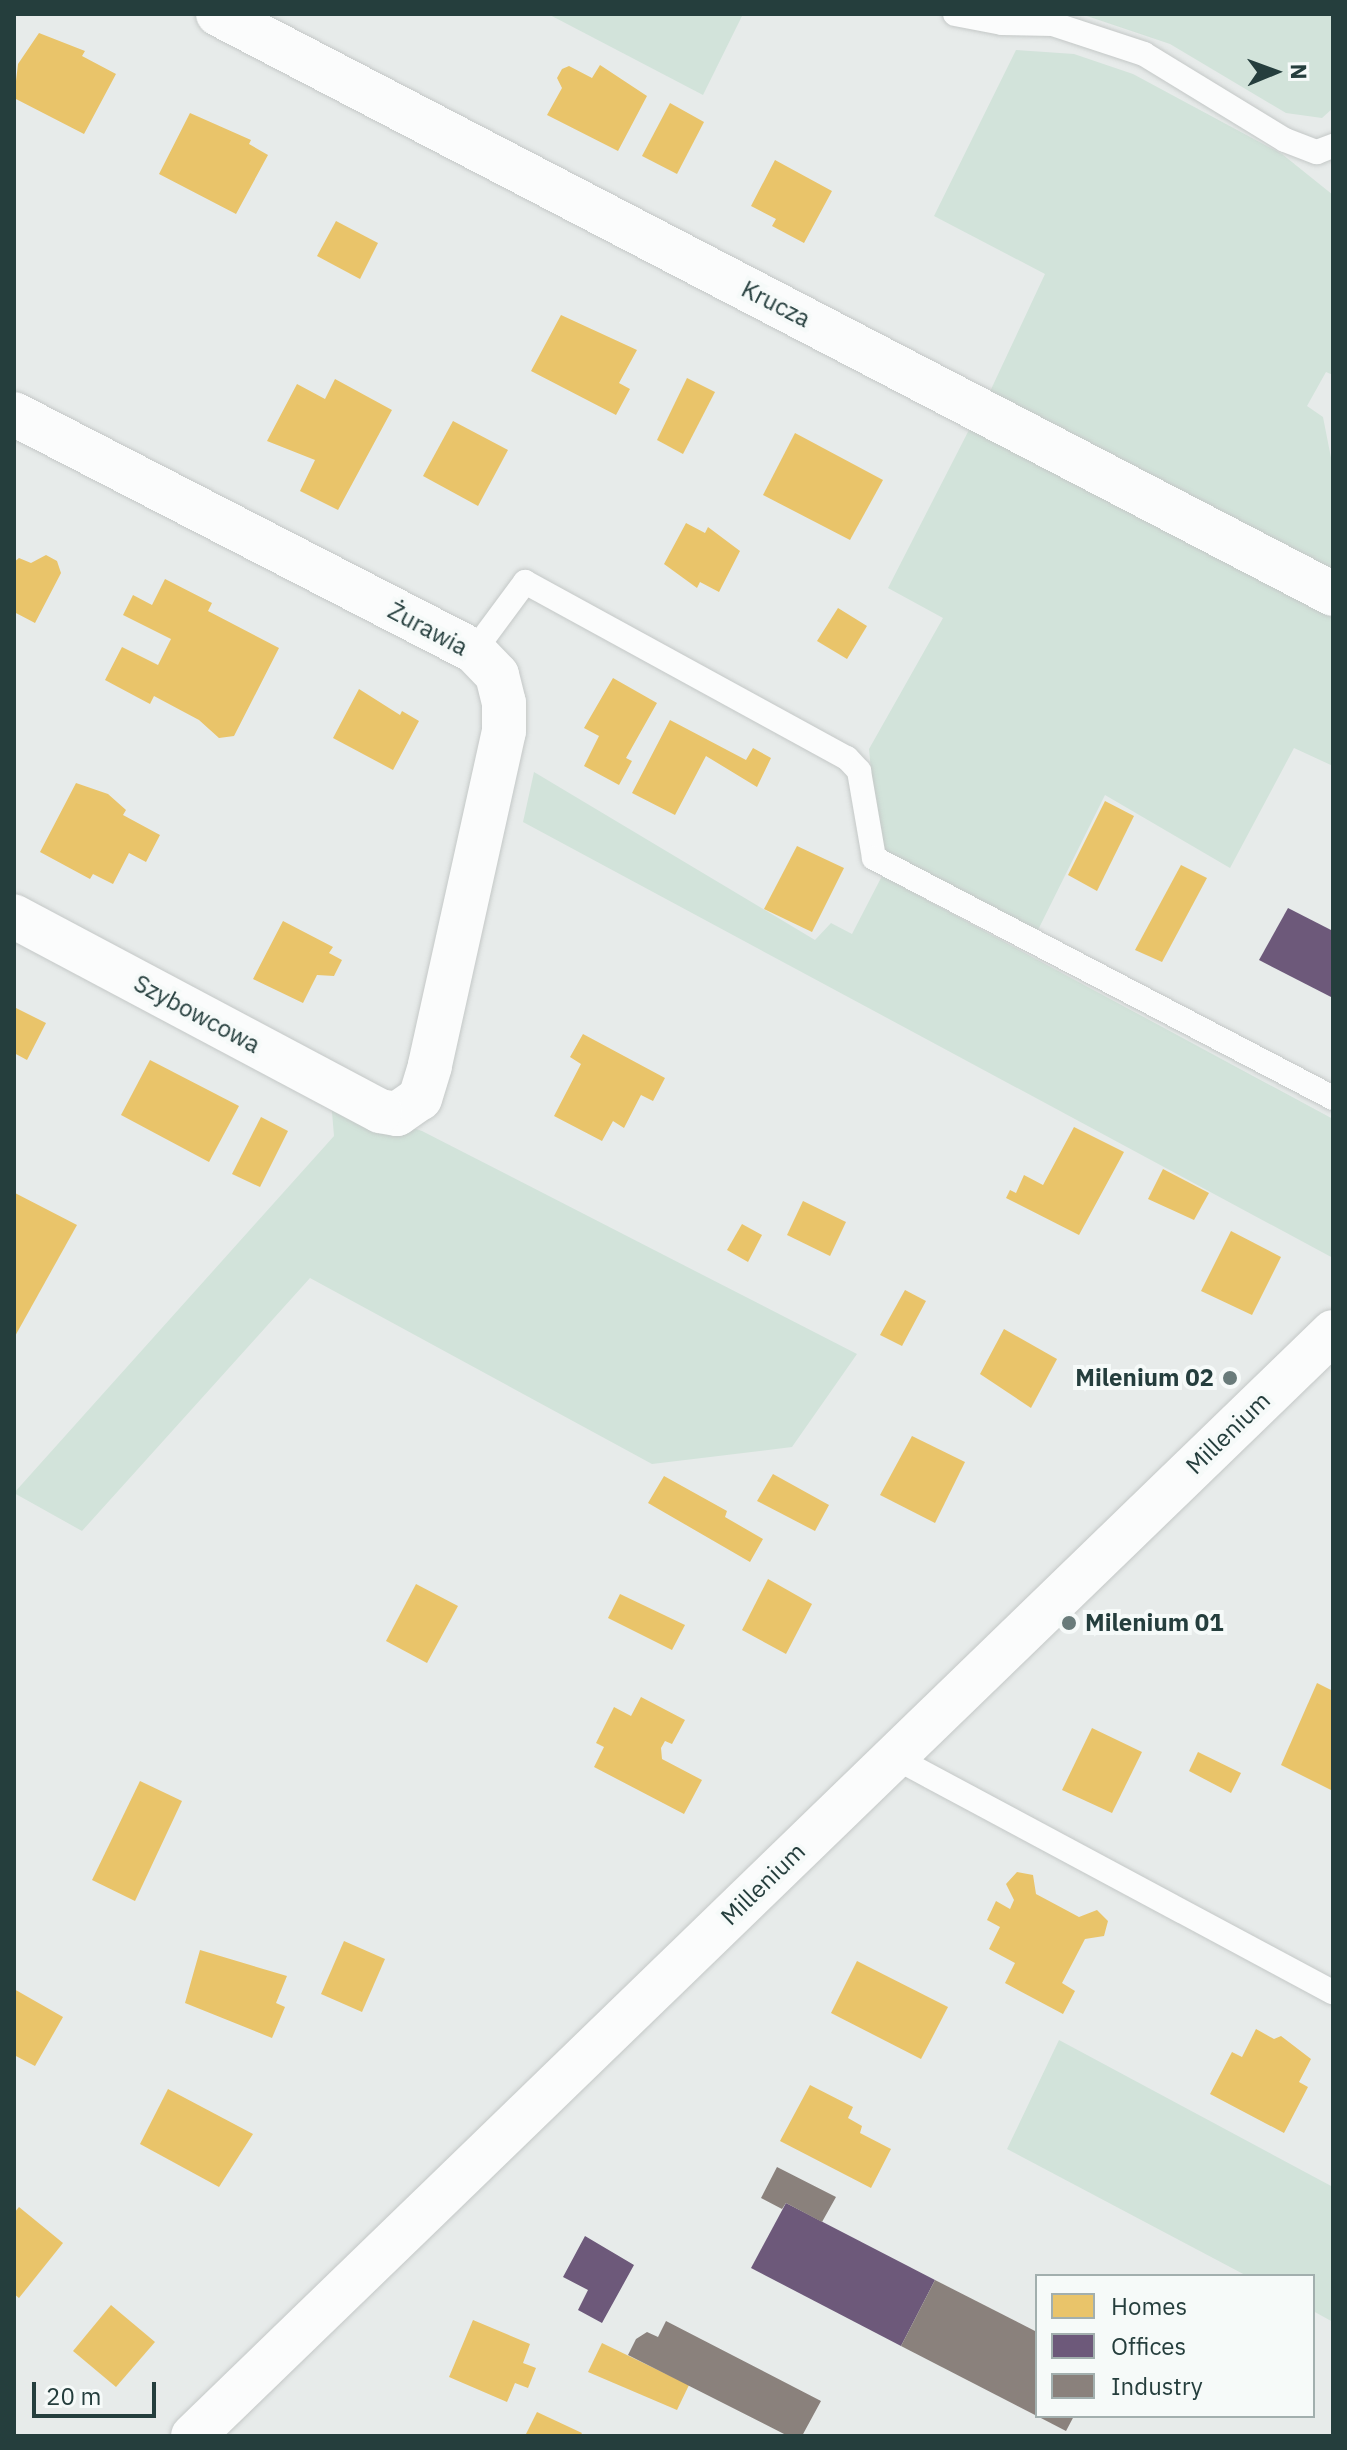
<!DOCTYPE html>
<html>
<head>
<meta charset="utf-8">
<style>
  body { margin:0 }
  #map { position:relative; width:1347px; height:2450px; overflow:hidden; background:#e7ebea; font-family:"IBM Plex Sans",sans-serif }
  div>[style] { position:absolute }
  .green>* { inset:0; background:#d2e3da }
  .homes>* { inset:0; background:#e9c46a }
  .offices>* { inset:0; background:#6d597a }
  .industry>* { inset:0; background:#8a817c }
  .roads { filter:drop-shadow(0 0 2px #c4c8c7) drop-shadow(0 0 2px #c4c8c7) }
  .lane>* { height:24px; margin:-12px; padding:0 12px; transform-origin:12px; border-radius:12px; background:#fbfcfc }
  .street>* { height:44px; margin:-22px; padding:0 22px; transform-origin:22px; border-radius:22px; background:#fbfcfc }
  .secondary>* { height:44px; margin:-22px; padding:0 22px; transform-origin:22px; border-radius:22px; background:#fbfcfc }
  .dots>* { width:22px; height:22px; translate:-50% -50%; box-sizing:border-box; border:4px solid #f6faf9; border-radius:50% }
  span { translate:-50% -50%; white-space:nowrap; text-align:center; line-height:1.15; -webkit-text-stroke:8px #f6faf9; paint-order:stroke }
  .street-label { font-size:24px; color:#253e3d }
  .poi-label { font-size:24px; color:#253e3d; font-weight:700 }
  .right { translate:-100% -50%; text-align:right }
  .left { translate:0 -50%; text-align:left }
  .frame { position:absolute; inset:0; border:16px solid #253e3d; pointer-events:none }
  .legend { position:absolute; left:1035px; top:2274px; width:280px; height:144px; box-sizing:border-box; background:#f6faf9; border:2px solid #a2afae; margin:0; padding:10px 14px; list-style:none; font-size:24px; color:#253e3d }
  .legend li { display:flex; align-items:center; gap:16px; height:40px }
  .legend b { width:40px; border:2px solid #a2afae }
  .north { position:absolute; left:1235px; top:32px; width:80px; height:80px; -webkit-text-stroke:6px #f6faf9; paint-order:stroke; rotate:89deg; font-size:22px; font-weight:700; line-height:32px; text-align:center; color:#253e3d }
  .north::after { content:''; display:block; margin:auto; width:28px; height:36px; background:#253e3d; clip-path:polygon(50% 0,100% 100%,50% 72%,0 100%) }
  .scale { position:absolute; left:32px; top:2382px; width:124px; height:36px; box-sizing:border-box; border:4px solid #253e3d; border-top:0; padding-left:10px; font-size:24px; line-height:28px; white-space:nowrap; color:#253e3d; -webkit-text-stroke:6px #f6faf9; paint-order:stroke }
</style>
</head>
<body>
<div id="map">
  <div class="green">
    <div style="clip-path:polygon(548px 14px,743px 14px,703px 95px)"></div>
    <div style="clip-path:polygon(1081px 14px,1333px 14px,1333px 108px,1322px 118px,1286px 113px,1170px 44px)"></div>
    <div style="clip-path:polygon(1016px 50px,1074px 54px,1133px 74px,1282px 154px,1333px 195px,1333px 375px,1326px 372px,1307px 406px,1323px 417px,1333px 468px,1333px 571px,986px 400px,1045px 274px,934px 216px)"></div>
    <div style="clip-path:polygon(971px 426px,1333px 611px,1333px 766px,1294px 748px,1230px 868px,1105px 795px,1036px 934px,878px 847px,869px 749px,943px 618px,888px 588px)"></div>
    <div style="clip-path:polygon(534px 772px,815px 940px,831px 923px,852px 934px,882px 876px,1333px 1119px,1333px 1258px,523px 822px)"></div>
    <div style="clip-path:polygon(331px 1100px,422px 1131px,857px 1354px,792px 1447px,652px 1464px,310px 1278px,82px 1531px,14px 1493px,334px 1136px)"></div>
    <div style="clip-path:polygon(1059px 2040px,1333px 2187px,1333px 2322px,1313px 2311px,1313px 2276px,1247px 2276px,1007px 2149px)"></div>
  </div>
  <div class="homes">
    <div style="clip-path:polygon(39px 33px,85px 51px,82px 56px,116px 74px,84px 134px,14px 98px,18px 64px)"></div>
    <div style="clip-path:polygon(600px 65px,647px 96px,618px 151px,547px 115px,562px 88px,557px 78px,562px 69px,569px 66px,592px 78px)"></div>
    <div style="clip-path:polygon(670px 103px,704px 122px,677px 174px,642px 156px)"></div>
    <div style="clip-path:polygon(190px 113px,251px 140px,249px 144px,268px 155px,236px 214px,159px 174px)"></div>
    <div style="clip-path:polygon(775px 160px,832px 191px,804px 243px,772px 226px,776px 219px,751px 206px)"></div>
    <div style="clip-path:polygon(336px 221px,378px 243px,360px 279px,317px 256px)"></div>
    <div style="clip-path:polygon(561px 315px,637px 350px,619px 383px,630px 389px,616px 415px,531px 371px)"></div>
    <div style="clip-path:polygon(687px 378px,715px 392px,683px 454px,657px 440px)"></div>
    <div style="clip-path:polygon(335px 379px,392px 410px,338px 510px,300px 491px,315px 460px,267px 441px,297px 384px,325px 399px)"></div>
    <div style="clip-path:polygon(453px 421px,508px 450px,478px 506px,423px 476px)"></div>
    <div style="clip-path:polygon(795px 433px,883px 480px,850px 540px,763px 495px)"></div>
    <div style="clip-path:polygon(686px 523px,705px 533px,708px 527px,740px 551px,719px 592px,700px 582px,697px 588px,664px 564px)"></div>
    <div style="clip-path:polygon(46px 555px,57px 561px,61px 573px,35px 623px,14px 612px,14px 562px,19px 558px,31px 563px)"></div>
    <div style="clip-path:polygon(165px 579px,212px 603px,208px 611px,279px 648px,234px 736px,219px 738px,199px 720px,154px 696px,150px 704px,105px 680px,122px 647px,158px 665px,171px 639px,123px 615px,133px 595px,152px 605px)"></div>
    <div style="clip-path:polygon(838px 608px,867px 626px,847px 659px,817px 641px)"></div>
    <div style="clip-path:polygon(613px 678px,657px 703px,626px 758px,632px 761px,619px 785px,584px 766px,599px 736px,584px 728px)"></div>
    <div style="clip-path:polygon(359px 689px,400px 715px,402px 711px,419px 721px,393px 770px,333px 738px)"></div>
    <div style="clip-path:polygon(670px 720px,746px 760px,753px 748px,771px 758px,757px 787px,706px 756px,675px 815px,632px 793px)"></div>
    <div style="clip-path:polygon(76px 783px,108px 794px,126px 810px,123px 815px,160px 835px,146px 862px,129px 853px,113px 884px,93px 874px,90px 879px,40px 852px)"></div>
    <div style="clip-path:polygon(1105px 801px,1134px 816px,1097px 891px,1068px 875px)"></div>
    <div style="clip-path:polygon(797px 846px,844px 868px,812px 932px,764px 909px)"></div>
    <div style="clip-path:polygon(1181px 865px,1207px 878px,1162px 962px,1135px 950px)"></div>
    <div style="clip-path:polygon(283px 921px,333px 947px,329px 953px,342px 960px,334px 976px,317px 975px,303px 1003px,253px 979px)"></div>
    <div style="clip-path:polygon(14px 1007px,46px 1023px,27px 1060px,14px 1053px)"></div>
    <div style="clip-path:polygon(583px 1034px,665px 1078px,653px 1101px,641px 1095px,624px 1128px,613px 1121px,602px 1141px,554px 1116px,581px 1064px,570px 1057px)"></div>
    <div style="clip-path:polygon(150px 1060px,239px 1106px,209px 1162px,121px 1115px)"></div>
    <div style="clip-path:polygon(261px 1117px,288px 1131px,260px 1187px,232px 1174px)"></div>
    <div style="clip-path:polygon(1074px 1127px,1124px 1152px,1079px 1235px,1006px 1198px,1010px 1190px,1016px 1193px,1024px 1175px,1043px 1185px)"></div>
    <div style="clip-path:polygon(1163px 1169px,1209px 1193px,1194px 1220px,1148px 1199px)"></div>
    <div style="clip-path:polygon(15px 1193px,77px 1225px,14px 1338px,14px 1195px)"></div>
    <div style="clip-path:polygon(803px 1201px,846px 1222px,830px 1256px,787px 1235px)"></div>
    <div style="clip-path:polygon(742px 1224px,762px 1235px,748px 1262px,727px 1250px)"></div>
    <div style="clip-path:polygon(1231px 1231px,1281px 1257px,1252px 1315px,1201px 1291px)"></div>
    <div style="clip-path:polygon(905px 1290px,926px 1301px,902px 1346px,880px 1335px)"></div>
    <div style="clip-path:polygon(1004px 1329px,1057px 1359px,1031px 1408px,980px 1374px)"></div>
    <div style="clip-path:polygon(912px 1436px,965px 1462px,935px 1523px,880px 1495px)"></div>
    <div style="clip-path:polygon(773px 1474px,829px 1505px,815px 1531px,757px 1501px)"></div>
    <div style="clip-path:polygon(664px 1476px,727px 1511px,725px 1517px,763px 1539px,750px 1562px,648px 1503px)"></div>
    <div style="clip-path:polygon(768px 1579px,812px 1604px,786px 1654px,742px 1630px)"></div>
    <div style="clip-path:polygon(416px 1584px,458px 1606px,427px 1663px,386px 1641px)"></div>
    <div style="clip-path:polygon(620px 1594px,685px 1625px,672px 1650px,608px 1618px)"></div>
    <div style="clip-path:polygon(1317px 1683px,1333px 1691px,1333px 1791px,1281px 1765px)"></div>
    <div style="clip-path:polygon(641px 1697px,685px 1720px,672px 1744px,665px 1741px,661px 1748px,662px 1759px,702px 1780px,684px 1814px,594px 1767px,604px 1747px,596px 1743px,614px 1707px,631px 1716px)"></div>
    <div style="clip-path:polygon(1092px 1728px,1142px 1752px,1112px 1813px,1062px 1790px)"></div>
    <div style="clip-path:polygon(1198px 1752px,1241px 1773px,1231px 1793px,1189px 1771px)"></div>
    <div style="clip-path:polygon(140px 1781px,182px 1801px,135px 1901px,92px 1880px)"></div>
    <div style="clip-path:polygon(1017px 1872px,1033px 1875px,1036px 1894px,1079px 1917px,1097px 1910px,1108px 1921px,1104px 1936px,1085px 1939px,1062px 1983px,1075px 1991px,1063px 2014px,1005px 1983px,1015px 1963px,989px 1949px,1000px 1927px,987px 1920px,996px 1901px,1010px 1909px,1014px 1900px,1006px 1884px)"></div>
    <div style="clip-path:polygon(344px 1941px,385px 1959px,362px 2012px,321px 1994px)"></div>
    <div style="clip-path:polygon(200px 1950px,287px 1976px,276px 2003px,285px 2007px,272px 2038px,185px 2003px)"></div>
    <div style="clip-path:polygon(857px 1961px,948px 2007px,921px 2059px,831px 2013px)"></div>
    <div style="clip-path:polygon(14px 1989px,63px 2017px,35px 2066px,14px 2055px)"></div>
    <div style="clip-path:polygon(1256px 2029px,1274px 2039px,1281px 2036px,1311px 2059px,1299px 2082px,1308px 2087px,1284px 2133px,1210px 2094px,1232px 2052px,1242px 2057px)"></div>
    <div style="clip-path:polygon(810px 2085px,853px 2107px,848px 2118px,862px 2126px,860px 2133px,891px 2149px,871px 2188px,780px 2141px)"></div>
    <div style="clip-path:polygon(168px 2089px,253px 2134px,219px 2187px,140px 2144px)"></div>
    <div style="clip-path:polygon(19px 2207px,63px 2243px,19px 2298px,14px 2294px,14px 2213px)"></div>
    <div style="clip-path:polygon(111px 2305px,155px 2342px,116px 2387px,73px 2351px)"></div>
    <div style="clip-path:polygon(473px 2320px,530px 2344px,523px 2363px,536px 2368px,528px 2388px,515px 2383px,507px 2402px,449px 2377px)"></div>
    <div style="clip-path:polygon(602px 2343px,689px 2385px,677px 2410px,588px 2372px)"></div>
    <div style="clip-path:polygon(537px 2412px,582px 2433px,580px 2436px,525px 2436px)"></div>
  </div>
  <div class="offices">
    <div style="clip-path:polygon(1288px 908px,1333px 931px,1333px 998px,1259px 960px)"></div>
    <div style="clip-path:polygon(786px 2203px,935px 2280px,901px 2346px,751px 2268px)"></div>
    <div style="clip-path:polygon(585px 2236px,634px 2265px,602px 2323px,578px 2310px,588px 2290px,563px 2277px)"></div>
  </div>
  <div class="industry">
    <div style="clip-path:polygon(777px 2167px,836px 2197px,822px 2222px,786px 2203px,782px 2209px,761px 2198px)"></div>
    <div style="clip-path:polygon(935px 2280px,1037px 2332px,1037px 2416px,901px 2346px)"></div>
    <div style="clip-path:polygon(666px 2321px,821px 2401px,802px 2436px,788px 2436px,628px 2355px,636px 2339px,647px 2332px,658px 2337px)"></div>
    <div style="clip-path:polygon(1037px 2416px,1074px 2416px,1066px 2431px)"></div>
  </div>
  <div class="roads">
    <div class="lane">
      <div style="left:955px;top:14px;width:48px;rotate:10.8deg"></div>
      <div style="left:1002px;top:23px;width:51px;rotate:1.1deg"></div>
      <div style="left:1053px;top:24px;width:96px;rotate:18.2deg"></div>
      <div style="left:1144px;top:54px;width:165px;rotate:31.4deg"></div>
      <div style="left:1285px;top:140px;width:34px;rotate:21deg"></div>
      <div style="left:1317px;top:152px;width:17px;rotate:-21deg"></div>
      <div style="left:474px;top:651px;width:86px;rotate:-53.5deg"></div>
      <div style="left:525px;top:582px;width:367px;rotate:28.7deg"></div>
      <div style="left:847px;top:758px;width:18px;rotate:47deg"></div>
      <div style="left:859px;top:771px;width:88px;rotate:80.2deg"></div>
      <div style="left:874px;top:858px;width:518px;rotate:27.6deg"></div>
      <div style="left:894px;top:1757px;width:498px;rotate:28.2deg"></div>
    </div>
    <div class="street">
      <div style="left:218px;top:14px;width:1257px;rotate:27.48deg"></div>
      <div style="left:14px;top:414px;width:517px;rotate:27.26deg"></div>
      <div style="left:474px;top:651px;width:33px;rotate:46deg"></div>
      <div style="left:497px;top:675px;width:29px;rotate:76deg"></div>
      <div style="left:504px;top:703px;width:28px;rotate:90deg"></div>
      <div style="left:504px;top:731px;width:343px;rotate:102.5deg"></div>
      <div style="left:430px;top:1066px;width:34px;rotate:107deg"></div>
      <div style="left:420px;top:1098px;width:28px;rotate:145deg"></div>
      <div style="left:397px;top:1114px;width:17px;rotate:-170deg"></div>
      <div style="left:380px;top:1111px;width:415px;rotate:-152deg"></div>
    </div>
    <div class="secondary">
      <div style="left:193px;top:2436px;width:1587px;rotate:-44.08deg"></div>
    </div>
  </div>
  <div class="dots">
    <div style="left:1230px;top:1378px;background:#697b7a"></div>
    <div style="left:1069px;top:1623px;background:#697b7a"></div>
  </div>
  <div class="street-label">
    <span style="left:776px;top:304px;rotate:27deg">Krucza</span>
    <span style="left:428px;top:629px;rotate:28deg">Żurawia</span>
    <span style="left:197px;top:1014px;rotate:28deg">Szybowcowa</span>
    <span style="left:1228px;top:1433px;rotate:-44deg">Millenium</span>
    <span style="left:763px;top:1884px;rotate:-44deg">Millenium</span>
  </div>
  <div class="poi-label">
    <span class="right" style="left:1214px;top:1378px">Milenium 02</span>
    <span class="left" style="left:1085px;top:1623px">Milenium 01</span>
  </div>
  <div class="frame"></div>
  <ul class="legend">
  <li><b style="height:22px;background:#e9c46a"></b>Homes</li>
  <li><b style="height:22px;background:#6d597a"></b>Offices</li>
  <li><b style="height:22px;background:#8a817c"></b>Industry</li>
  </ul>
  <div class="north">N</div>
  <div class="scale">20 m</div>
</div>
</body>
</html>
